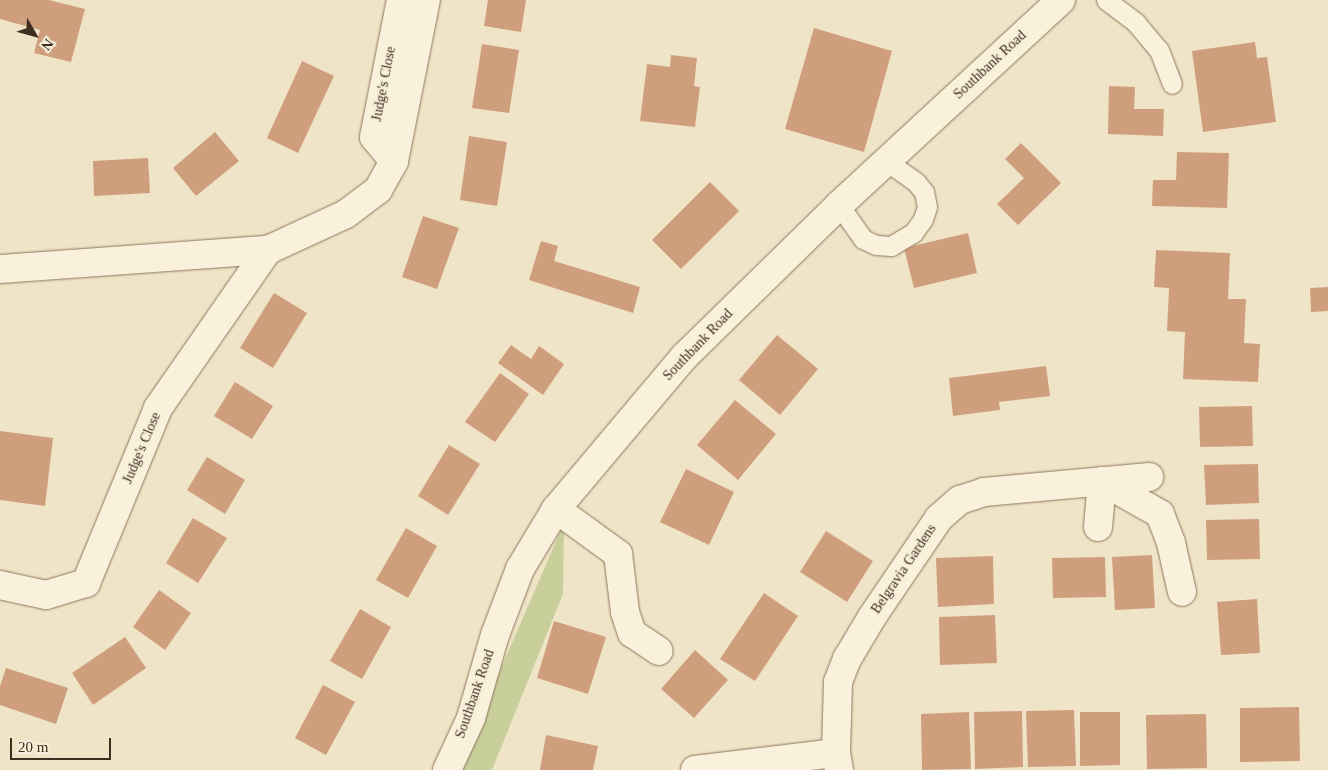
<!DOCTYPE html>
<html>
<head>
<meta charset="utf-8">
<style>
  body { margin:0 }
  #map { position:relative; width:1328px; height:770px; overflow:hidden; background:#f0e4c8; font-family:"Times New Roman",serif }
  div>[style] { position:absolute }
  .green>* { inset:0; background:#c9cf9b }
  .building>* { inset:0; background:#cf9f7d }
  .roads { filter:drop-shadow(0 0 1px #8d765c) drop-shadow(0 0 1px #8d765c) }
  .lane>* { height:19px; margin:-9.5px; padding:0 9.5px; transform-origin:9.5px; border-radius:9.5px; background:#faf1dc }
  .street>* { height:28px; margin:-14px; padding:0 14px; transform-origin:14px; border-radius:14px; background:#faf1dc }
  span { translate:-50% -50%; white-space:nowrap; text-align:center; line-height:1.15; -webkit-text-stroke:4px #f7eed8; paint-order:stroke }
  .street-label { font-size:14px; color:#3d2e20 }
  .north { position:absolute; left:10px; top:10px; width:50px; height:50px; -webkit-text-stroke:4px #f7eed8; paint-order:stroke; rotate:128deg; font-size:14px; font-weight:700; line-height:20px; text-align:center; color:#3d2e20 }
  .north::after { content:''; display:block; margin:auto; width:18px; height:22px; background:#3d2e20; clip-path:polygon(50% 0,100% 100%,50% 72%,0 100%) }
  .scale { position:absolute; left:10px; top:738px; width:101px; height:22px; box-sizing:border-box; border:2px solid #3d2e20; border-top:0; padding-left:6px; font-size:15px; line-height:18px; white-space:nowrap; color:#3d2e20; -webkit-text-stroke:4px #f7eed8; paint-order:stroke }
</style>
</head>
<body>
<div id="map">
  <div class="green">
    <div style="clip-path:polygon(564px 523px,563px 594px,492px 770px,457px 770px)"></div>
  </div>
  <div class="building">
    <div style="clip-path:polygon(0 0,49px 0,85px 9px,71px 62px,34px 53px,40px 30px,0 19px)"></div>
    <div style="clip-path:polygon(488px 0,526px 0,521px 32px,484px 26px)"></div>
    <div style="clip-path:polygon(814px 28px,892px 51px,864px 152px,785px 129px)"></div>
    <div style="clip-path:polygon(1255px 42px,1257px 58px,1267px 57px,1276px 122px,1203px 132px,1192px 51px)"></div>
    <div style="clip-path:polygon(482px 44px,519px 50px,509px 113px,472px 108px)"></div>
    <div style="clip-path:polygon(671px 55px,697px 58px,694px 86px,700px 87px,695px 127px,640px 121px,647px 64px,670px 67px)"></div>
    <div style="clip-path:polygon(302px 61px,334px 76px,298px 153px,267px 138px)"></div>
    <div style="clip-path:polygon(1109px 86px,1135px 87px,1134px 109px,1164px 109px,1163px 136px,1108px 134px)"></div>
    <div style="clip-path:polygon(215px 132px,239px 161px,196px 196px,173px 168px)"></div>
    <div style="clip-path:polygon(469px 136px,507px 142px,497px 206px,460px 200px)"></div>
    <div style="clip-path:polygon(1021px 143px,1061px 183px,1018px 225px,997px 204px,1024px 178px,1005px 159px)"></div>
    <div style="clip-path:polygon(1177px 152px,1229px 153px,1227px 208px,1152px 206px,1153px 180px,1176px 180px)"></div>
    <div style="clip-path:polygon(148px 158px,150px 193px,94px 196px,93px 161px)"></div>
    <div style="clip-path:polygon(710px 182px,739px 211px,681px 269px,652px 240px)"></div>
    <div style="clip-path:polygon(423px 216px,459px 228px,437px 289px,402px 277px)"></div>
    <div style="clip-path:polygon(968px 233px,977px 273px,914px 288px,904px 248px)"></div>
    <div style="clip-path:polygon(541px 241px,558px 246px,554px 261px,640px 287px,633px 313px,529px 280px)"></div>
    <div style="clip-path:polygon(1156px 250px,1230px 253px,1228px 299px,1246px 299px,1244px 343px,1260px 344px,1258px 382px,1183px 379px,1185px 332px,1167px 331px,1169px 288px,1154px 287px)"></div>
    <div style="clip-path:polygon(1328px 287px,1328px 311px,1311px 312px,1310px 288px)"></div>
    <div style="clip-path:polygon(274px 293px,307px 313px,273px 368px,240px 348px)"></div>
    <div style="clip-path:polygon(777px 335px,818px 369px,780px 415px,739px 380px)"></div>
    <div style="clip-path:polygon(511px 345px,531px 359px,539px 346px,564px 364px,543px 395px,498px 363px)"></div>
    <div style="clip-path:polygon(1046px 366px,1050px 396px,999px 402px,1000px 410px,953px 416px,949px 378px)"></div>
    <div style="clip-path:polygon(500px 373px,529px 394px,495px 442px,465px 422px)"></div>
    <div style="clip-path:polygon(235px 382px,273px 406px,252px 439px,214px 416px)"></div>
    <div style="clip-path:polygon(735px 400px,776px 434px,738px 480px,697px 445px)"></div>
    <div style="clip-path:polygon(1252px 406px,1253px 446px,1200px 447px,1199px 407px)"></div>
    <div style="clip-path:polygon(0 431px,53px 438px,45px 506px,0 500px)"></div>
    <div style="clip-path:polygon(449px 445px,480px 464px,448px 515px,418px 496px)"></div>
    <div style="clip-path:polygon(207px 457px,245px 480px,225px 514px,187px 490px)"></div>
    <div style="clip-path:polygon(1258px 464px,1259px 503px,1206px 505px,1204px 465px)"></div>
    <div style="clip-path:polygon(686px 469px,734px 492px,709px 545px,660px 522px)"></div>
    <div style="clip-path:polygon(193px 518px,227px 538px,198px 583px,166px 563px)"></div>
    <div style="clip-path:polygon(1259px 519px,1260px 559px,1207px 560px,1206px 520px)"></div>
    <div style="clip-path:polygon(406px 528px,437px 546px,408px 598px,376px 580px)"></div>
    <div style="clip-path:polygon(826px 531px,873px 561px,847px 602px,800px 572px)"></div>
    <div style="clip-path:polygon(1152px 555px,1155px 608px,1115px 610px,1112px 557px)"></div>
    <div style="clip-path:polygon(993px 556px,994px 604px,938px 607px,936px 558px)"></div>
    <div style="clip-path:polygon(1105px 557px,1106px 597px,1053px 598px,1052px 558px)"></div>
    <div style="clip-path:polygon(159px 590px,191px 613px,165px 650px,133px 627px)"></div>
    <div style="clip-path:polygon(764px 593px,798px 616px,755px 681px,720px 659px)"></div>
    <div style="clip-path:polygon(1257px 599px,1260px 653px,1221px 655px,1217px 602px)"></div>
    <div style="clip-path:polygon(360px 609px,391px 627px,362px 679px,330px 661px)"></div>
    <div style="clip-path:polygon(995px 615px,997px 663px,940px 665px,939px 617px)"></div>
    <div style="clip-path:polygon(554px 621px,606px 637px,588px 694px,537px 678px)"></div>
    <div style="clip-path:polygon(125px 637px,146px 668px,93px 705px,72px 673px)"></div>
    <div style="clip-path:polygon(695px 650px,728px 680px,694px 718px,661px 689px)"></div>
    <div style="clip-path:polygon(6px 668px,68px 688px,56px 724px,0 705px,0 686px)"></div>
    <div style="clip-path:polygon(323px 685px,355px 702px,326px 755px,295px 738px)"></div>
    <div style="clip-path:polygon(1299px 707px,1300px 761px,1240px 762px,1240px 708px)"></div>
    <div style="clip-path:polygon(1074px 710px,1076px 766px,1028px 767px,1026px 711px)"></div>
    <div style="clip-path:polygon(1022px 711px,1023px 767px,975px 769px,974px 712px)"></div>
    <div style="clip-path:polygon(969px 712px,971px 769px,922px 770px,921px 714px)"></div>
    <div style="clip-path:polygon(1080px 712px,1120px 712px,1120px 765px,1080px 766px)"></div>
    <div style="clip-path:polygon(1206px 714px,1207px 768px,1147px 769px,1146px 715px)"></div>
    <div style="clip-path:polygon(546px 735px,598px 746px,593px 770px,540px 770px)"></div>
  </div>
  <div class="roads">
    <div class="lane">
      <div style="left:1106px;top:0;width:38px;rotate:37deg"></div>
      <div style="left:1136px;top:23px;width:35px;rotate:50deg"></div>
      <div style="left:1159px;top:50px;width:36px;rotate:69deg"></div>
      <div style="left:839px;top:205px;width:42px;rotate:54.8deg"></div>
      <div style="left:863px;top:239px;width:14px;rotate:25deg"></div>
      <div style="left:876px;top:245px;width:15px;rotate:4deg"></div>
      <div style="left:891px;top:246px;width:26px;rotate:-31deg"></div>
      <div style="left:913px;top:233px;width:17px;rotate:-54deg"></div>
      <div style="left:923px;top:219px;width:13px;rotate:-72deg"></div>
      <div style="left:927px;top:207px;width:15px;rotate:-101deg"></div>
      <div style="left:924px;top:192px;width:13px;rotate:-129deg"></div>
      <div style="left:916px;top:182px;width:37px;rotate:-145deg"></div>
    </div>
    <div class="street">
      <div style="left:394px;top:161px;width:31px;rotate:-130deg"></div>
      <div style="left:374px;top:137px;width:140px;rotate:-78.9deg"></div>
      <div style="left:0;top:269px;width:269px;rotate:-4.1deg"></div>
      <div style="left:268px;top:250px;width:86px;rotate:-24.8deg"></div>
      <div style="left:346px;top:214px;width:40px;rotate:-37deg"></div>
      <div style="left:378px;top:190px;width:33px;rotate:-61deg"></div>
      <div style="left:394px;top:161px;width:164px;rotate:-78.8deg"></div>
      <div style="left:556px;top:509px;width:77px;rotate:36deg"></div>
      <div style="left:618px;top:554px;width:58px;rotate:83.1deg"></div>
      <div style="left:625px;top:612px;width:22px;rotate:72deg"></div>
      <div style="left:632px;top:633px;width:32px;rotate:34deg"></div>
      <div style="left:1098px;top:527px;width:46px;rotate:-85deg"></div>
      <div style="left:1102px;top:481px;width:67px;rotate:29.6deg"></div>
      <div style="left:1160px;top:514px;width:31px;rotate:69deg"></div>
      <div style="left:1171px;top:543px;width:50px;rotate:77.3deg"></div>
      <div style="left:0;top:585px;width:47px;rotate:12.3deg"></div>
      <div style="left:46px;top:595px;width:42px;rotate:-16.7deg"></div>
      <div style="left:86px;top:583px;width:189px;rotate:-67.6deg"></div>
      <div style="left:158px;top:408px;width:193px;rotate:-55.2deg"></div>
      <div style="left:447px;top:770px;width:57px;rotate:-65.2deg"></div>
      <div style="left:471px;top:718px;width:86px;rotate:-73.9deg"></div>
      <div style="left:495px;top:635px;width:71px;rotate:-69.3deg"></div>
      <div style="left:520px;top:569px;width:70px;rotate:-59deg"></div>
      <div style="left:556px;top:509px;width:199px;rotate:-49.9deg"></div>
      <div style="left:684px;top:357px;width:217px;rotate:-44.4deg"></div>
      <div style="left:839px;top:205px;width:302px;rotate:-42.7deg"></div>
      <div style="left:695px;top:770px;width:142px;rotate:-6.9deg"></div>
      <div style="left:839px;top:770px;width:17px;rotate:-100deg"></div>
      <div style="left:836px;top:753px;width:71px;rotate:-88.4deg"></div>
      <div style="left:838px;top:682px;width:25px;rotate:-69deg"></div>
      <div style="left:847px;top:659px;width:49px;rotate:-59.2deg"></div>
      <div style="left:872px;top:617px;width:120px;rotate:-55.9deg"></div>
      <div style="left:939px;top:518px;width:28px;rotate:-41deg"></div>
      <div style="left:960px;top:500px;width:25px;rotate:-18deg"></div>
      <div style="left:984px;top:492px;width:166px;rotate:-5.2deg"></div>
    </div>
  </div>
  <div class="street-label">
    <span style="left:990px;top:65px;rotate:-43deg">Southbank Road</span>
    <span style="left:384px;top:84px;rotate:-79deg">Judge's Close</span>
    <span style="left:698px;top:345px;rotate:-46deg">Southbank Road</span>
    <span style="left:142px;top:448px;rotate:-67deg">Judge's Close</span>
    <span style="left:904px;top:569px;rotate:-56deg">Belgravia Gardens</span>
    <span style="left:475px;top:694px;rotate:-71deg">Southbank Road</span>
  </div>
  <div class="north">N</div>
  <div class="scale">20 m</div>
</div>
</body>
</html>
